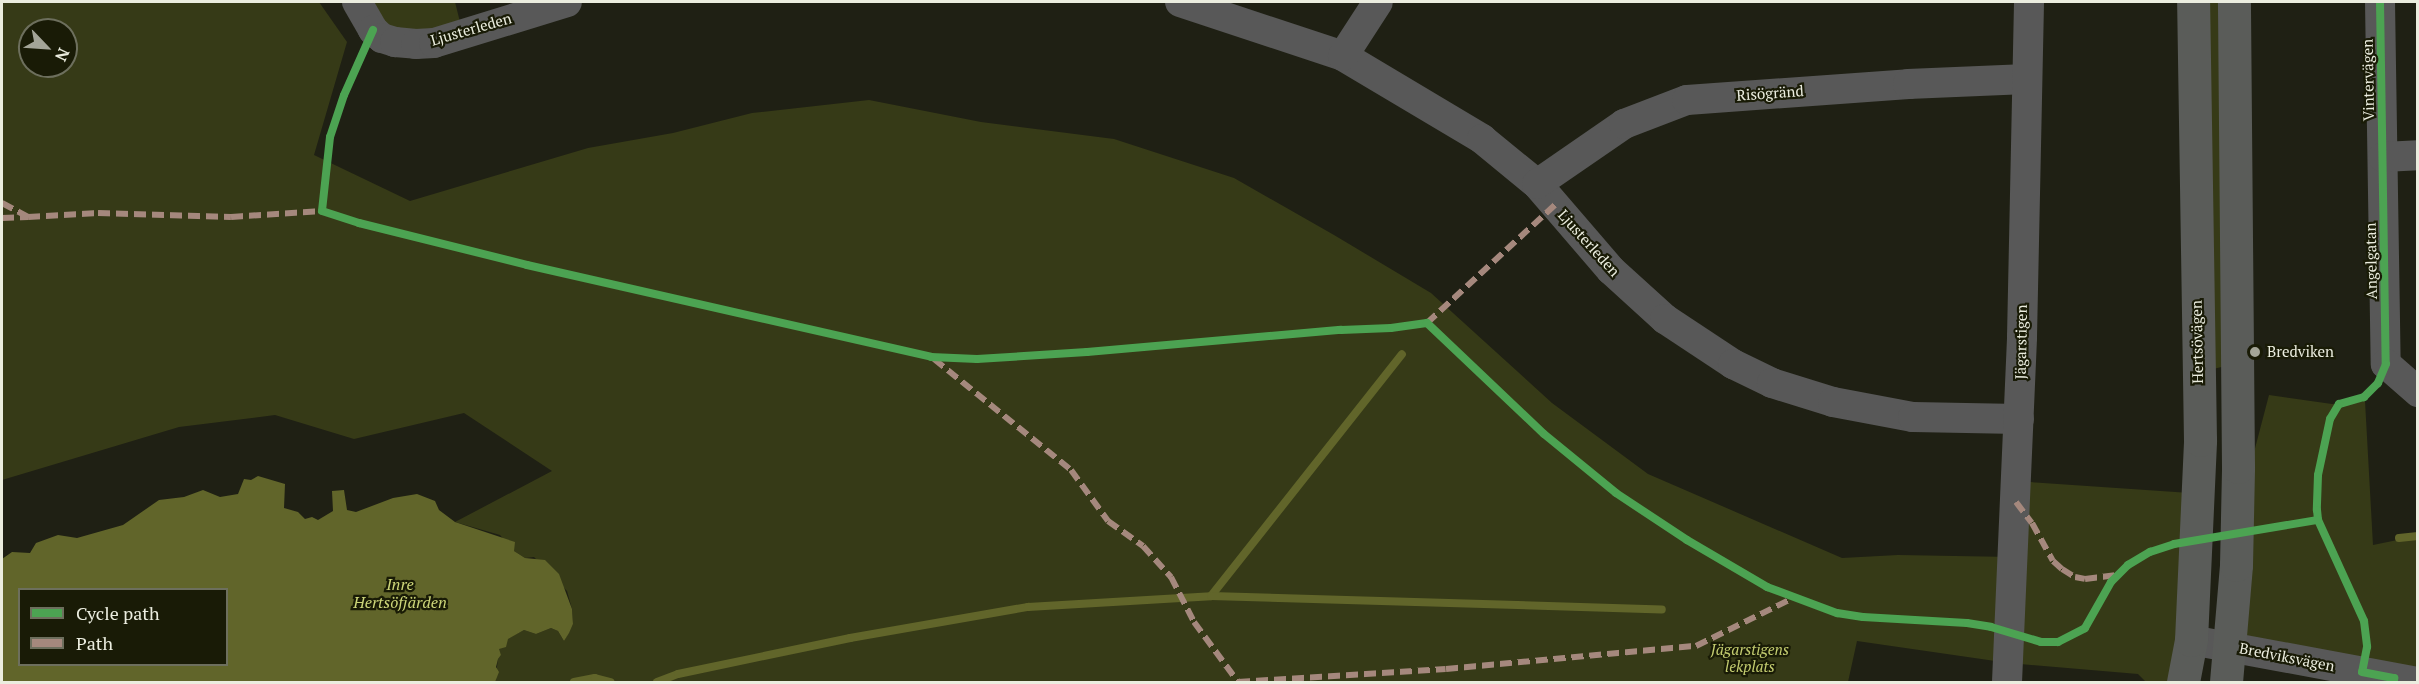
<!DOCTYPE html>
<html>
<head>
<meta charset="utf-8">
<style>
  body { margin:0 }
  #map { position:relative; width:2419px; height:684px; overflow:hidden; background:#1f2014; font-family:"PT Serif",serif }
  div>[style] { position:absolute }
  .green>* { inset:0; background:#363a17 }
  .water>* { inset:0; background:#61652a }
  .stream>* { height:8px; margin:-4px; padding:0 4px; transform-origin:4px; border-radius:4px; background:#61652a }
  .street>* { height:30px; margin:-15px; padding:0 15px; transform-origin:15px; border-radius:15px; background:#585858 }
  .secondary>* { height:33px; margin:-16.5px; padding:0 16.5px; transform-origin:16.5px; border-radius:16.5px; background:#5a5c59 }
  .quiet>* { height:6px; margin-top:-3px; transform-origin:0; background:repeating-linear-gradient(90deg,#a5887d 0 12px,transparent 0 18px) }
  .cycleway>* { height:8px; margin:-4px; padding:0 4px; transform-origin:4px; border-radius:4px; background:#4ca352 }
  .dots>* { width:16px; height:16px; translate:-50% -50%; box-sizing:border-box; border:3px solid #191b06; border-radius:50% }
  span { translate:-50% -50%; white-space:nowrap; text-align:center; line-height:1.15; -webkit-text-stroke:4.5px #191b06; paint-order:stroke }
  .street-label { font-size:15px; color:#ebeddf }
  .poi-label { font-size:15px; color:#ebeddf }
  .left { translate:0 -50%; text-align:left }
  .park-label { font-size:15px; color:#c4cd70; font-style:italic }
  .water-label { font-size:16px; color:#cdd679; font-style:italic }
  .frame { position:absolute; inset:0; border:3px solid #ebeddf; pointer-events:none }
  .legend { position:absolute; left:18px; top:588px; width:210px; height:78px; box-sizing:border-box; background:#191b06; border:2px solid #6d6f5d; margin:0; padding:8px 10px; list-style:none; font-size:18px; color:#ebeddf }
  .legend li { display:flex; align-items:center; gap:12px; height:30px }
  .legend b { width:30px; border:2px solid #6d6f5d }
  .north { position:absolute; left:18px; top:18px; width:60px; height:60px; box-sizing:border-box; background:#191b06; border:2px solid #6d6f5d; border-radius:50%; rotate:115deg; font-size:16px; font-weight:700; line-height:24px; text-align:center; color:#ebeddf }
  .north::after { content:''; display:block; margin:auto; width:21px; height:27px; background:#a4a598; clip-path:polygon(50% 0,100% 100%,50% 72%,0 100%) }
</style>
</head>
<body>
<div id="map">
  <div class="green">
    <div style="clip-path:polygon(evenodd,2px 2px,319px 2px,347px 42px,314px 155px,410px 201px,588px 148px,673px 133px,752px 113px,869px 100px,981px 122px,1114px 139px,1234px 178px,1334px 235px,1431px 293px,1552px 403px,1648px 474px,1842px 558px,1898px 555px,2012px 557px,2014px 481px,2190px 493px,2182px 682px,2146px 682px,2138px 674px,2009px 663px,1857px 641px,1848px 682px,495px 682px,498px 659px,501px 655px,498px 649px,507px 639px,524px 630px,536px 634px,551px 628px,558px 631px,564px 641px,573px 624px,572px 609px,567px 591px,534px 557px,525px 558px,514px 551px,500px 535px,455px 522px,552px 471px,464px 413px,354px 439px,275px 415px,179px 427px,2px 480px,2px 2px,30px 30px,66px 30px,66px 66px,30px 66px,30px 30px)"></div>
    <div style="clip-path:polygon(356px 2px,455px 2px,463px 34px,399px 44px)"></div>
    <div style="clip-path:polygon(2207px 2px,2218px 2px,2226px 366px,2213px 369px)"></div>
    <div style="clip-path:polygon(2269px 395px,2332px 404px,2365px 401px,2373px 545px,2417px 536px,2417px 682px,2230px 645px,2253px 456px)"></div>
  </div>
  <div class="water">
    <div style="clip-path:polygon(evenodd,258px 476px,285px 484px,284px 508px,298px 512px,305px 519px,312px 517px,318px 520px,333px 511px,332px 491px,344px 490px,347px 510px,356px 512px,393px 498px,417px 494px,435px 501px,439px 510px,455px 522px,515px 542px,514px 551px,525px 558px,545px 560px,559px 574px,572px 609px,573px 624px,569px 633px,564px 641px,558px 631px,551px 628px,536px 634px,524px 630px,508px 639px,506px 647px,499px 649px,501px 655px,498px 659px,496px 667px,499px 672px,495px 682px,2px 682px,2px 559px,12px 552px,30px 553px,36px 543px,58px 535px,77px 538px,123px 525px,159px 500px,184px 497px,203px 490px,220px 497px,238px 494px,244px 479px,251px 480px,258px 476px,20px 590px,226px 590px,226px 664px,20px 664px,20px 590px)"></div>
  </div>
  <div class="stream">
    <div style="left:2399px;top:538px;width:19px;rotate:-6deg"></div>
    <div style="left:1211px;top:596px;width:308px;rotate:-51.7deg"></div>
    <div style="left:574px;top:682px;width:21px;rotate:-11deg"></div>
    <div style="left:595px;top:678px;width:16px;rotate:15deg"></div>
    <div style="left:657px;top:682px;width:22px;rotate:-21deg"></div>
    <div style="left:678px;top:674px;width:176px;rotate:-11.8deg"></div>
    <div style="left:850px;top:638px;width:181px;rotate:-9.9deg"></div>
    <div style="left:1028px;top:607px;width:183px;rotate:-3.4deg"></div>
    <div style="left:1211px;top:596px;width:451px;rotate:1.7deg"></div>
  </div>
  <div class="street">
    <div style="left:357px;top:2px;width:32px;rotate:60deg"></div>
    <div style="left:373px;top:30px;width:12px;rotate:42deg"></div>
    <div style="left:382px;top:38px;width:14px;rotate:17deg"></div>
    <div style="left:395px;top:42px;width:21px;rotate:5deg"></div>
    <div style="left:416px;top:44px;width:18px;rotate:-3deg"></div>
    <div style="left:434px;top:43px;width:139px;rotate:-17.1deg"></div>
    <div style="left:1180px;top:2px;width:172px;rotate:18.3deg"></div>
    <div style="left:1343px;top:56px;width:162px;rotate:30.8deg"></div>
    <div style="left:1482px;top:139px;width:71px;rotate:39.3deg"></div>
    <div style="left:1537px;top:184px;width:113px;rotate:49.3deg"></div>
    <div style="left:1611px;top:270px;width:73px;rotate:42.2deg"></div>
    <div style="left:1665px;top:319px;width:82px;rotate:33.5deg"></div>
    <div style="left:1733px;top:364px;width:43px;rotate:26deg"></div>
    <div style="left:1772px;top:383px;width:64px;rotate:17.3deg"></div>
    <div style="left:1833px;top:402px;width:81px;rotate:10.6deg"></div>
    <div style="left:1913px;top:417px;width:106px;rotate:1.1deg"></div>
    <div style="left:2380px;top:2px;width:362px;rotate:89.1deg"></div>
    <div style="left:2386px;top:364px;width:43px;rotate:41.2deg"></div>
    <div style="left:1343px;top:56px;width:64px;rotate:-57.1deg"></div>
    <div style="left:2383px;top:157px;width:35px;rotate:-3deg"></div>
    <div style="left:1537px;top:184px;width:106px;rotate:-34.6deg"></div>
    <div style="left:1624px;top:124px;width:67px;rotate:-20.9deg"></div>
    <div style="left:1687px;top:100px;width:222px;rotate:-4.1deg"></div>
    <div style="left:1908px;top:84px;width:119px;rotate:-2.4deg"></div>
    <div style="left:2191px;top:640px;width:231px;rotate:10.5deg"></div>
    <div style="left:2007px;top:682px;width:345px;rotate:-87.5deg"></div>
    <div style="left:2022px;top:337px;width:335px;rotate:-88.8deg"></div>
  </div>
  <div class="secondary">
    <div style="left:2183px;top:682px;width:43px;rotate:-79.2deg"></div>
    <div style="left:2191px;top:640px;width:200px;rotate:-87.4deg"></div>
    <div style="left:2200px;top:440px;width:438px;rotate:-90.9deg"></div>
    <div style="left:2226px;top:682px;width:117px;rotate:-85.1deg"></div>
    <div style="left:2236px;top:565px;width:98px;rotate:-88.8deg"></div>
    <div style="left:2238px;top:467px;width:465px;rotate:-90.5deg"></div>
  </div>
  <div class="quiet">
    <div style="left:2px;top:203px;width:30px;rotate:28deg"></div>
    <div style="left:28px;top:217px;width:70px;rotate:-3.3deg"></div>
    <div style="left:98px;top:213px;width:133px;rotate:1.7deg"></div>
    <div style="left:231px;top:217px;width:91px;rotate:-3.8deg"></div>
    <div style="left:2px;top:218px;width:26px;rotate:-2deg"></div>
    <div style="left:1427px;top:323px;width:174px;rotate:-42.7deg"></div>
    <div style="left:934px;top:359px;width:176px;rotate:39deg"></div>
    <div style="left:1071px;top:470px;width:63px;rotate:54deg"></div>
    <div style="left:1108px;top:521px;width:43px;rotate:35.5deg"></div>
    <div style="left:1143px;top:546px;width:42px;rotate:47.9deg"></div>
    <div style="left:1171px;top:577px;width:51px;rotate:62.9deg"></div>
    <div style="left:1194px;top:622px;width:74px;rotate:53.7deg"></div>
    <div style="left:1238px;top:682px;width:208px;rotate:-3.6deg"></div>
    <div style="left:1446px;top:669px;width:251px;rotate:-5.3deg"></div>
    <div style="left:1696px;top:646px;width:108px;rotate:-26.3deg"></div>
    <div style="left:2016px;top:502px;width:26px;rotate:53deg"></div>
    <div style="left:2032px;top:523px;width:43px;rotate:61.1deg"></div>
    <div style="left:2053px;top:561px;width:12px;rotate:42deg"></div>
    <div style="left:2062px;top:569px;width:15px;rotate:32deg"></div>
    <div style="left:2075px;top:577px;width:10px;rotate:11deg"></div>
    <div style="left:2085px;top:579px;width:32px;rotate:-7deg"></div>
  </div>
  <div class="cycleway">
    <div style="left:2380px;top:2px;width:362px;rotate:89.1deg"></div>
    <div style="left:2386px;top:364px;width:21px;rotate:113deg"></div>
    <div style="left:2378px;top:383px;width:20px;rotate:135deg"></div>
    <div style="left:2364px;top:397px;width:26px;rotate:164deg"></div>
    <div style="left:2339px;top:404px;width:17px;rotate:121deg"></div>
    <div style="left:2330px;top:419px;width:57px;rotate:102.1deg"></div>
    <div style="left:2318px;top:475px;width:35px;rotate:92deg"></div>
    <div style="left:2317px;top:510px;width:10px;rotate:84deg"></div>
    <div style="left:2318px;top:520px;width:111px;rotate:65.5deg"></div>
    <div style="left:2364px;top:621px;width:26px;rotate:83deg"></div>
    <div style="left:2367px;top:647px;width:25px;rotate:101deg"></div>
    <div style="left:2362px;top:672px;width:33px;rotate:11deg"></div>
    <div style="left:2394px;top:678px;width:4px;rotate:90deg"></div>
    <div style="left:373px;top:30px;width:71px;rotate:114deg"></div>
    <div style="left:344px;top:95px;width:44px;rotate:108.4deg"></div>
    <div style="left:330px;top:137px;width:74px;rotate:96.2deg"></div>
    <div style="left:322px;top:211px;width:39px;rotate:18deg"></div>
    <div style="left:359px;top:223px;width:173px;rotate:14deg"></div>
    <div style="left:527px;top:265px;width:414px;rotate:12.8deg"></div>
    <div style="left:931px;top:357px;width:46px;rotate:2.5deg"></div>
    <div style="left:977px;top:359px;width:110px;rotate:-3.6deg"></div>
    <div style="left:1087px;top:352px;width:255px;rotate:-5deg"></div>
    <div style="left:1341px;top:330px;width:50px;rotate:-2.3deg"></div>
    <div style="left:1391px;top:328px;width:36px;rotate:-8deg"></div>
    <div style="left:1427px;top:323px;width:161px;rotate:43.5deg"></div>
    <div style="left:1544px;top:434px;width:93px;rotate:39.3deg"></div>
    <div style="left:1616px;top:493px;width:85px;rotate:33.5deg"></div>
    <div style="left:1687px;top:540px;width:93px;rotate:30.4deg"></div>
    <div style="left:1767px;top:587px;width:75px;rotate:20.4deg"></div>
    <div style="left:1837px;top:613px;width:26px;rotate:9deg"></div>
    <div style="left:1863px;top:617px;width:104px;rotate:3.3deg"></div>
    <div style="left:1967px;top:623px;width:24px;rotate:9deg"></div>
    <div style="left:1991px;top:627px;width:52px;rotate:16.7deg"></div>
    <div style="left:2041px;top:642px;width:17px"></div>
    <div style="left:2058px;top:642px;width:30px;rotate:-27deg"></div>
    <div style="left:2085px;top:628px;width:53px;rotate:-60.5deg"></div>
    <div style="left:2111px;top:582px;width:24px;rotate:-45deg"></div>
    <div style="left:2128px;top:565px;width:26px;rotate:-31deg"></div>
    <div style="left:2150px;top:552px;width:25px;rotate:-18deg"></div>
    <div style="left:2174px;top:544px;width:146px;rotate:-9.5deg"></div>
  </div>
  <div class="dots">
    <div style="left:2255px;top:352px;background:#a4a598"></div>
  </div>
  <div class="street-label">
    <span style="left:471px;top:29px;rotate:-16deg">Ljusterleden</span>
    <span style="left:2368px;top:80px;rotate:-91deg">Vintervägen</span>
    <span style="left:1770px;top:93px;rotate:-4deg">Risögränd</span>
    <span style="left:1589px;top:243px;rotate:48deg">Ljusterleden</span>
    <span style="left:2371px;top:261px;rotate:-91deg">Angelgatan</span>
    <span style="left:2021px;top:342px;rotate:-89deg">Jägarstigen</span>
    <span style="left:2197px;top:342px;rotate:-91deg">Hertsövägen</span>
    <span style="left:2287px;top:657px;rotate:11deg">Bredviksvägen</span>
  </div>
  <div class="poi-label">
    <span class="left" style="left:2267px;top:352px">Bredviken</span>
  </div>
  <div class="park-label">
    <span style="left:1750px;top:658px">Jägarstigens<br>lekplats</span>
  </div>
  <div class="water-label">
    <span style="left:400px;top:593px">Inre<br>Hertsöfjärden</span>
  </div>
  <div class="frame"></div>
  <ul class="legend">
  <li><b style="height:8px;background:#4ca352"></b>Cycle path</li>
  <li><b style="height:8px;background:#a5887d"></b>Path</li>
  </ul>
  <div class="north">N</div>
</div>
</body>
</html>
